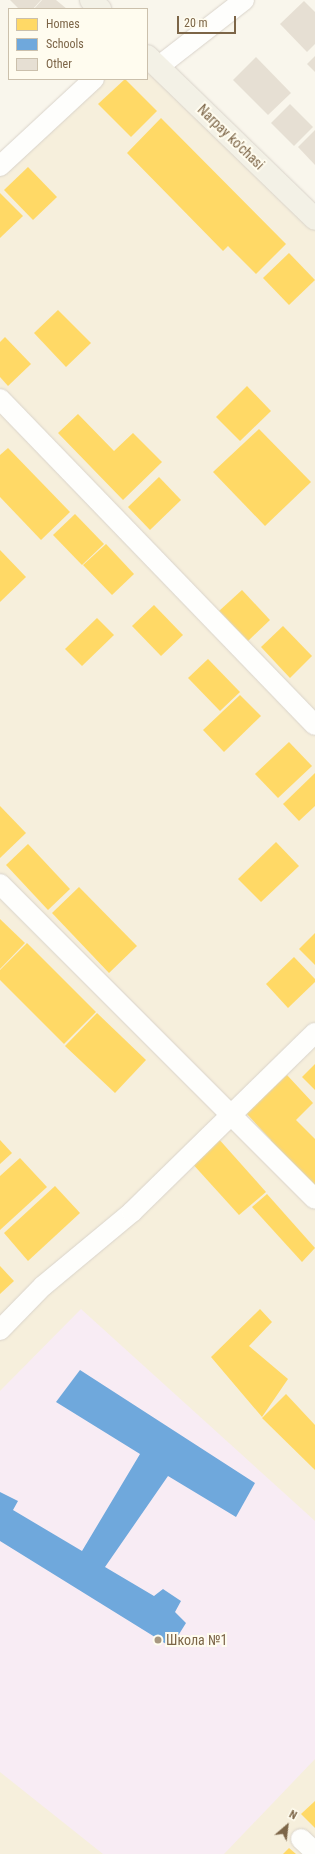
<!DOCTYPE html>
<html>
<head>
<meta charset="utf-8">
<style>
  body { margin:0 }
  #map { position:relative; width:315px; height:1854px; overflow:hidden; background:#f9f6ec; font-family:"Roboto Condensed",sans-serif }
  div>[style] { position:absolute }
  .residential>* { inset:0; background:#f6efdc }
  .education>* { inset:0; background:#f8ecf4 }
  .homes>* { inset:0; background:#ffd966 }
  .schools>* { inset:0; background:#6fa8dc }
  .building>* { inset:0; background:#e6dfd3 }
  .roads { filter:drop-shadow(0 0 1px #d9d3ca) drop-shadow(0 0 1px #d9d3ca) }
  .minor>* { height:20px; margin:-10px; padding:0 10px; transform-origin:10px; border-radius:10px; background:#fefefc }
  .major>* { height:22px; margin:-11px; padding:0 11px; transform-origin:11px; border-radius:11px; background:#f3f1e6 }
  .dots>* { width:11px; height:11px; translate:-50% -50%; box-sizing:border-box; border:2px solid #fffcef; border-radius:50% }
  span { translate:-50% -50%; white-space:nowrap; text-align:center; line-height:1.15; -webkit-text-stroke:4px #fffcef; paint-order:stroke }
  .street-label { font-size:14px; color:#7c6547 }
  .poi-label { font-size:14px; color:#7c6547 }
  .left { translate:0 -50%; text-align:left }
  .legend { position:absolute; left:8px; top:8px; width:140px; height:72px; box-sizing:border-box; background:#fffcef; border:1px solid #cbc0ac; margin:0; padding:5px 7px; list-style:none; font-size:12px; color:#7c6547 }
  .legend li { display:flex; align-items:center; gap:8px; height:20px }
  .legend b { width:20px; border:1px solid #cbc0ac }
  .north { position:absolute; left:267px; top:1806px; width:40px; height:40px; -webkit-text-stroke:3px #fffcef; paint-order:stroke; rotate:28deg; font-size:11px; font-weight:700; line-height:16px; text-align:center; color:#7c6547 }
  .north::after { content:''; display:block; margin:auto; width:14px; height:18px; background:#7c6547; clip-path:polygon(50% 0,100% 100%,50% 72%,0 100%) }
  .scale { position:absolute; left:177px; top:16px; width:59px; height:18px; box-sizing:border-box; border:2px solid #7c6547; border-top:0; padding-left:5px; font-size:12px; line-height:14px; white-space:nowrap; color:#7c6547; -webkit-text-stroke:3px #fffcef; paint-order:stroke }
</style>
</head>
<body>
<div id="map">
  <div class="residential">
    <div style="clip-path:polygon(147px 56px,315px 219px,315px 1854px,0 1854px,0 166px,94px 79px,147px 79px)"></div>
  </div>
  <div class="education">
    <div style="clip-path:polygon(81px 1309px,315px 1521px,315px 1759px,224px 1854px,103px 1854px,0 1772px,0 1391px)"></div>
  </div>
  <div class="homes">
    <div style="clip-path:polygon(125px 79px,157px 111px,131px 137px,98px 104px)"></div>
    <div style="clip-path:polygon(161px 118px,286px 244px,256px 274px,228px 246px,223px 251px,127px 153px)"></div>
    <div style="clip-path:polygon(28px 167px,57px 197px,33px 220px,4px 190px)"></div>
    <div style="clip-path:polygon(0 193px,23px 216px,0 238px)"></div>
    <div style="clip-path:polygon(289px 253px,315px 280px,289px 305px,263px 278px)"></div>
    <div style="clip-path:polygon(58px 310px,91px 343px,66px 367px,34px 333px)"></div>
    <div style="clip-path:polygon(5px 337px,31px 364px,8px 386px,0 377px,0 342px)"></div>
    <div style="clip-path:polygon(247px 386px,271px 411px,240px 441px,216px 417px)"></div>
    <div style="clip-path:polygon(78px 414px,114px 451px,133px 433px,162px 462px,123px 500px,58px 433px)"></div>
    <div style="clip-path:polygon(259px 429px,311px 482px,265px 526px,213px 472px)"></div>
    <div style="clip-path:polygon(8px 448px,70px 512px,41px 540px,0 497px,0 455px)"></div>
    <div style="clip-path:polygon(159px 477px,181px 500px,150px 530px,128px 507px)"></div>
    <div style="clip-path:polygon(75px 514px,104px 544px,82px 565px,53px 535px)"></div>
    <div style="clip-path:polygon(106px 544px,134px 574px,112px 595px,83px 565px)"></div>
    <div style="clip-path:polygon(0 550px,26px 577px,0 602px)"></div>
    <div style="clip-path:polygon(242px 590px,270px 620px,248px 641px,219px 611px)"></div>
    <div style="clip-path:polygon(154px 605px,183px 635px,161px 656px,132px 626px)"></div>
    <div style="clip-path:polygon(97px 618px,114px 635px,82px 666px,65px 649px)"></div>
    <div style="clip-path:polygon(283px 626px,312px 656px,290px 678px,261px 647px)"></div>
    <div style="clip-path:polygon(208px 659px,240px 692px,220px 711px,188px 678px)"></div>
    <div style="clip-path:polygon(240px 695px,261px 716px,224px 752px,203px 730px)"></div>
    <div style="clip-path:polygon(289px 742px,312px 766px,278px 798px,255px 774px)"></div>
    <div style="clip-path:polygon(315px 773px,315px 806px,299px 821px,283px 804px)"></div>
    <div style="clip-path:polygon(0 806px,26px 833px,0 858px)"></div>
    <div style="clip-path:polygon(276px 842px,299px 866px,261px 902px,238px 879px)"></div>
    <div style="clip-path:polygon(28px 844px,70px 889px,48px 910px,6px 865px)"></div>
    <div style="clip-path:polygon(79px 887px,137px 946px,109px 973px,52px 913px)"></div>
    <div style="clip-path:polygon(0 919px,25px 943px,0 969px)"></div>
    <div style="clip-path:polygon(315px 933px,315px 965px,299px 949px)"></div>
    <div style="clip-path:polygon(27px 943px,96px 1012px,64px 1044px,0 980px,0 970px)"></div>
    <div style="clip-path:polygon(294px 957px,315px 979px,315px 982px,288px 1008px,266px 984px)"></div>
    <div style="clip-path:polygon(97px 1013px,146px 1060px,115px 1093px,65px 1046px)"></div>
    <div style="clip-path:polygon(315px 1064px,315px 1090px,302px 1077px)"></div>
    <div style="clip-path:polygon(287px 1075px,313px 1103px,296px 1120px,315px 1139px,315px 1186px,269px 1141px,271px 1140px,246px 1113px)"></div>
    <div style="clip-path:polygon(217px 1137px,266px 1192px,239px 1215px,190px 1161px)"></div>
    <div style="clip-path:polygon(0 1140px,12px 1153px,0 1164px)"></div>
    <div style="clip-path:polygon(20px 1158px,47px 1187px,0 1230px,0 1176px)"></div>
    <div style="clip-path:polygon(55px 1186px,80px 1213px,28px 1261px,4px 1233px)"></div>
    <div style="clip-path:polygon(267px 1194px,315px 1248px,302px 1262px,252px 1207px)"></div>
    <div style="clip-path:polygon(0 1266px,14px 1281px,0 1294px)"></div>
    <div style="clip-path:polygon(260px 1309px,272px 1322px,249px 1346px,288px 1379px,262px 1417px,211px 1357px)"></div>
    <div style="clip-path:polygon(286px 1394px,315px 1425px,315px 1470px,262px 1418px)"></div>
    <div style="clip-path:polygon(315px 1801px,315px 1828px,301px 1814px)"></div>
    <div style="clip-path:polygon(289px 1848px,296px 1854px,283px 1854px)"></div>
  </div>
  <div class="schools">
    <div style="clip-path:polygon(80px 1370px,255px 1483px,236px 1517px,168px 1476px,105px 1567px,154px 1596px,163px 1589px,181px 1601px,175px 1612px,186px 1623px,171px 1647px,0 1541px,0 1492px,18px 1501px,13px 1510px,82px 1551px,140px 1454px,56px 1402px)"></div>
  </div>
  <div class="building">
    <div style="clip-path:polygon(10px 0,41px 0,33px 9px,19px 9px)"></div>
    <div style="clip-path:polygon(42px 0,56px 0,67px 9px,34px 9px)"></div>
    <div style="clip-path:polygon(304px 1px,315px 12px,315px 44px,307px 52px,280px 24px)"></div>
    <div style="clip-path:polygon(315px 56px,315px 72px,307px 64px)"></div>
    <div style="clip-path:polygon(256px 57px,291px 93px,268px 115px,233px 80px)"></div>
    <div style="clip-path:polygon(290px 104px,313px 127px,294px 146px,271px 123px)"></div>
    <div style="clip-path:polygon(315px 130px,315px 165px,298px 147px)"></div>
  </div>
  <div class="roads">
    <div class="minor">
      <div style="left:158px;top:67px;width:109px;rotate:-37.9deg"></div>
      <div style="left:0;top:166px;width:128px;rotate:-42.8deg"></div>
      <div style="left:0;top:399px;width:453px;rotate:46deg"></div>
      <div style="left:0;top:884px;width:445px;rotate:45deg"></div>
      <div style="left:0;top:1330px;width:62px;rotate:-45.7deg"></div>
      <div style="left:43px;top:1286px;width:116px;rotate:-39.7deg"></div>
      <div style="left:132px;top:1212px;width:256px;rotate:-44.4deg"></div>
      <div style="left:301px;top:1839px;width:19px;rotate:43deg"></div>
    </div>
    <div class="major">
      <div style="left:91px;top:0;width:13px;rotate:45deg"></div>
      <div style="left:147px;top:56px;width:234px;rotate:44.1deg"></div>
    </div>
  </div>
  <div class="dots">
    <div style="left:158px;top:1640px;background:#a89881"></div>
  </div>
  <div class="street-label">
    <span style="left:231px;top:137px;rotate:44deg">Narpay ko'chasi</span>
  </div>
  <div class="poi-label">
    <span class="left" style="left:166px;top:1640px">Школа №1</span>
  </div>
  <ul class="legend">
  <li><b style="height:11px;background:#ffd966"></b>Homes</li>
  <li><b style="height:11px;background:#6fa8dc"></b>Schools</li>
  <li><b style="height:11px;background:#e6dfd3"></b>Other</li>
  </ul>
  <div class="north">N</div>
  <div class="scale">20 m</div>
</div>
</body>
</html>
